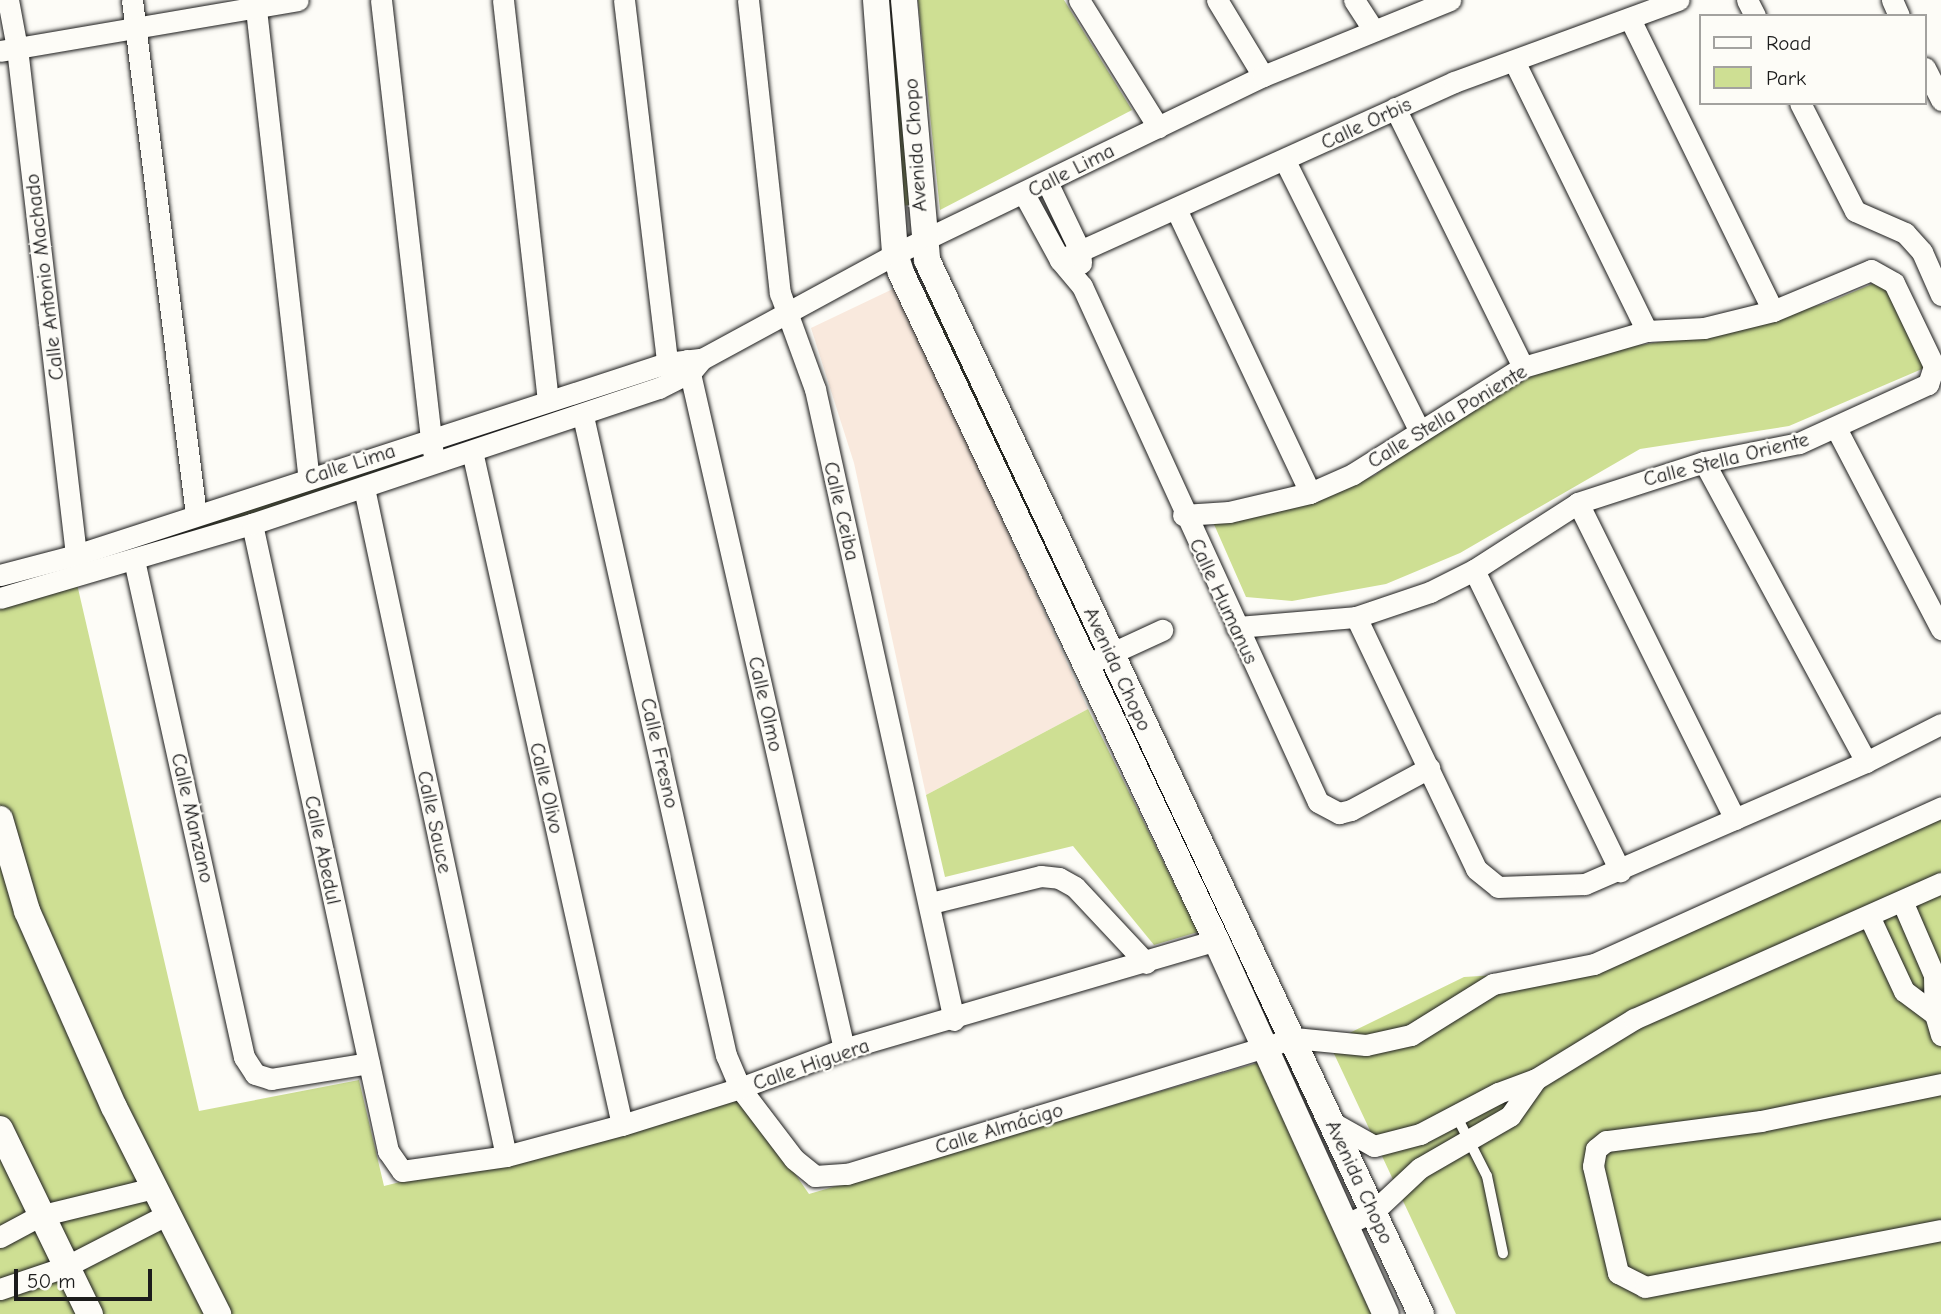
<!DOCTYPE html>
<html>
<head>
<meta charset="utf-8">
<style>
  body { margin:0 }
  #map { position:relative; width:1941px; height:1314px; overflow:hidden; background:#fdfcf7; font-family:"Comic Neue",sans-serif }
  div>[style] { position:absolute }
  .built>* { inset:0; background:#f9e9dd }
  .green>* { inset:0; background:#cedf93 }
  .roads { filter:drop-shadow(0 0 2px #1c1c1c) drop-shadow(0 0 2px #1c1c1c) }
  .service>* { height:10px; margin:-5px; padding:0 5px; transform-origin:5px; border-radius:5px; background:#fdfcf7 }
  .minor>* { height:21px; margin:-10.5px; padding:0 10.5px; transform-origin:10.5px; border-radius:10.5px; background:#fdfcf7 }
  .tertiary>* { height:26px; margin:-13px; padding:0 13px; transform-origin:13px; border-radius:13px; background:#fdfcf7 }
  span { translate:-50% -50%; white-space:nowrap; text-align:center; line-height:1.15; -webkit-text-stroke:5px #fdfcf7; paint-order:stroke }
  .street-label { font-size:21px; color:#1c1c1c }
  .legend { position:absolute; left:1699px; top:14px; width:228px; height:91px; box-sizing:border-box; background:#fdfcf7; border:2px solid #a3a29f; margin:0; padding:9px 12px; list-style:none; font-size:21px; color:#1c1c1c }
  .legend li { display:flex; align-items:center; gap:14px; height:35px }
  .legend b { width:35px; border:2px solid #a3a29f }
  .scale { position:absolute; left:14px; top:1269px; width:138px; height:32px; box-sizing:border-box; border:4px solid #1c1c1c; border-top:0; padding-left:9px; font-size:21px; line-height:24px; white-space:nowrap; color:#1c1c1c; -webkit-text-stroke:5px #fdfcf7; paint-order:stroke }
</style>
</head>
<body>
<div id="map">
  <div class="built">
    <div style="clip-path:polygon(897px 287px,1088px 709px,926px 795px,854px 463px,811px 328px)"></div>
  </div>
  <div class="green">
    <div style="clip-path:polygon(884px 0,896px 0,914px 204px,902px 206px)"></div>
    <div style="clip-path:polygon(918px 0,1064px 0,1132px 110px,940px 210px)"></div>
    <div style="clip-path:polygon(1884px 279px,1929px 366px,1789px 426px,1640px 449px,1460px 553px,1386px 584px,1292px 601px,1246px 597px,1213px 522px,1310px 503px,1375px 475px,1429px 433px,1530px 377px,1602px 351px,1710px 334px,1827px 303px)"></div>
    <div style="clip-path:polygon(935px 285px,1091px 627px,1082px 632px,925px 292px)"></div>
    <div style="clip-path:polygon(415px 453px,418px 460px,85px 570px,82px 560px)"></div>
    <div style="clip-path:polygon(77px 584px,199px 1111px,359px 1080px,384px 1186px,742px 1097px,809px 1194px,1264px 1061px,1379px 1314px,0 1314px,0 595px)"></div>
    <div style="clip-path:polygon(1088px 709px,1198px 932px,1154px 945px,1073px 846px,945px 877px,926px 795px)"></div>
    <div style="clip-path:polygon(1941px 818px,1941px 1314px,1456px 1314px,1329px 1043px,1464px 977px,1583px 970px)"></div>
  </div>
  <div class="roads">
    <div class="service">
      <div style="left:1456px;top:1115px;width:68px;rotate:63.1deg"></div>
      <div style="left:1487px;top:1176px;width:79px;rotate:78.3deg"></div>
    </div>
    <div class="minor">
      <div style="left:8px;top:0;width:49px;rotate:79.4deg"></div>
      <div style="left:17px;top:48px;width:510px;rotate:83.36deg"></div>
      <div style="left:132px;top:0;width:519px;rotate:82.92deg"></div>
      <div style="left:255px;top:0;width:481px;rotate:83.6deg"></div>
      <div style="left:381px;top:0;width:453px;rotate:83.5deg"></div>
      <div style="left:503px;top:0;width:403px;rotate:83.6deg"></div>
      <div style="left:624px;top:0;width:366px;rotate:83.2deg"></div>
      <div style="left:748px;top:0;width:295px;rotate:83.8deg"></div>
      <div style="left:780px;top:293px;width:102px;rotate:70deg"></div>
      <div style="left:815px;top:389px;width:646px;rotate:77.58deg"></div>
      <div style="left:1079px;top:0;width:150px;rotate:58.1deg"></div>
      <div style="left:1217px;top:0;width:89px;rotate:58.8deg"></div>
      <div style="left:1354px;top:0;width:35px;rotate:57deg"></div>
      <div style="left:1747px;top:0;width:18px;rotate:63deg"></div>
      <div style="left:1892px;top:0;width:17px;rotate:66deg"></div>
      <div style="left:1630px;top:19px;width:325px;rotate:63.9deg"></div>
      <div style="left:0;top:51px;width:302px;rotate:-9.7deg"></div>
      <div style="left:1514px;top:61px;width:301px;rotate:63.8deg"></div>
      <div style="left:1925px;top:68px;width:36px;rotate:63deg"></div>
      <div style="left:1800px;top:103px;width:121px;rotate:63deg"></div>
      <div style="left:1855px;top:211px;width:55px;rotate:23.7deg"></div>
      <div style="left:1905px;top:233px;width:25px;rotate:48deg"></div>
      <div style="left:1922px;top:252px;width:47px;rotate:66.2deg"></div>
      <div style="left:1395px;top:108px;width:289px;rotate:63.7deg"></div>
      <div style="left:1285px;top:161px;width:301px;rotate:63.5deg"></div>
      <div style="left:1047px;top:182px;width:76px;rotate:64.4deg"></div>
      <div style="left:1080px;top:251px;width:12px;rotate:85deg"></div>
      <div style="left:1024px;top:194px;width:75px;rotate:61.4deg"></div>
      <div style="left:1060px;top:260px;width:34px;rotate:50deg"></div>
      <div style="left:1082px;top:286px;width:567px;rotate:65.42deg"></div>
      <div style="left:1318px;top:802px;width:24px;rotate:28deg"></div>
      <div style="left:1339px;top:813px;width:12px;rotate:-14deg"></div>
      <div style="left:1351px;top:810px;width:89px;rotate:-28.3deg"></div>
      <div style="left:1176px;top:209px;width:314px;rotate:64.7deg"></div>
      <div style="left:1060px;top:260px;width:432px;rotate:-24.3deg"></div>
      <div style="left:1454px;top:82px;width:239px;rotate:-20.1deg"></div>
      <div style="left:687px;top:360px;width:707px;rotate:77.16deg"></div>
      <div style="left:583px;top:416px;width:655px;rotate:77.39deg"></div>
      <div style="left:726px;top:1055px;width:36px;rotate:67deg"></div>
      <div style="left:740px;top:1088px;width:89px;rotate:52.7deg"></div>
      <div style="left:794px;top:1159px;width:27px;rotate:39deg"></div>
      <div style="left:815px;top:1176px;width:32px;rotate:-4deg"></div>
      <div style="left:847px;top:1174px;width:467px;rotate:-16.9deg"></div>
      <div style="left:1294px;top:1038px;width:72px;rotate:5.6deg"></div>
      <div style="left:1366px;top:1045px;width:46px;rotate:-12.5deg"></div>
      <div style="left:1411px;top:1035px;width:97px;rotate:-31.9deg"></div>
      <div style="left:1493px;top:984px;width:103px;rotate:-11.2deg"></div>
      <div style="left:1594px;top:964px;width:381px;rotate:-24.3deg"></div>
      <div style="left:1836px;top:428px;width:227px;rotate:62.4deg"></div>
      <div style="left:472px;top:451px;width:690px;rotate:77.45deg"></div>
      <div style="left:1704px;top:462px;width:341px;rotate:61.6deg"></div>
      <div style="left:364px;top:488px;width:683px;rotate:78deg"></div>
      <div style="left:1578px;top:503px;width:353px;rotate:63.6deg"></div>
      <div style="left:1183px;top:515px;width:46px;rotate:-3.7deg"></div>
      <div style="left:1229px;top:512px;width:83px;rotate:-13.2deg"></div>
      <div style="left:1310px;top:493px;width:47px;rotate:-23.8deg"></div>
      <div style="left:1353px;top:474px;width:201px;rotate:-32.2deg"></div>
      <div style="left:1523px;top:367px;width:129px;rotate:-16.2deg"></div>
      <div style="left:1647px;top:331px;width:57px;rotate:-3deg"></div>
      <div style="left:1704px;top:328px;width:71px;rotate:-13.8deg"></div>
      <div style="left:1773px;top:311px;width:106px;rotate:-22.7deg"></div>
      <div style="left:1871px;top:270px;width:26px;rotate:29deg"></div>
      <div style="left:1894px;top:283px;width:92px;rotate:64.3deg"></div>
      <div style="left:1934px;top:366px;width:19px;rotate:108deg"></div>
      <div style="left:1928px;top:384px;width:142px;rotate:155.4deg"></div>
      <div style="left:1799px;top:443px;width:97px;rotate:168.7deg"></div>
      <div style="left:1704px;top:462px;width:133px;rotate:162deg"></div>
      <div style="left:1578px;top:503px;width:124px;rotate:147.2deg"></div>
      <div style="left:1474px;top:570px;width:49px;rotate:153.4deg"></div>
      <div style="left:1430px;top:592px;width:78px;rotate:161.3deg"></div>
      <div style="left:1356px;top:617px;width:120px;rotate:175.2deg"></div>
      <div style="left:252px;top:524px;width:642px;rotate:77.76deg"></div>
      <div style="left:388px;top:1151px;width:24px;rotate:55deg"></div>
      <div style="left:402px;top:1171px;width:105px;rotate:-8.2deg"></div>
      <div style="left:506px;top:1156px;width:120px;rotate:-15deg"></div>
      <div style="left:622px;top:1125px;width:124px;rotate:-17.4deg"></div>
      <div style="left:740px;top:1088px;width:111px;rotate:-20.6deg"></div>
      <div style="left:844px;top:1049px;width:388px;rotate:-16.3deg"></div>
      <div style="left:134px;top:560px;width:509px;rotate:77.52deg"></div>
      <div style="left:244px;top:1057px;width:20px;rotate:57deg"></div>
      <div style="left:255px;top:1074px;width:17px;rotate:17deg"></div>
      <div style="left:271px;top:1079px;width:99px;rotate:-9.3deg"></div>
      <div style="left:1474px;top:570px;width:335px;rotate:64.1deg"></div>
      <div style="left:0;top:575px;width:79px;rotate:-14.7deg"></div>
      <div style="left:76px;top:555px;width:621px;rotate:-18deg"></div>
      <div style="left:667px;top:363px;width:35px;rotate:-7deg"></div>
      <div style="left:0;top:598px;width:263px;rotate:-16.4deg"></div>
      <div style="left:252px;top:524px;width:429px;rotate:-18.5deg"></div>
      <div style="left:659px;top:388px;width:36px;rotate:-27deg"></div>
      <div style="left:691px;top:372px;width:17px;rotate:-50deg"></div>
      <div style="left:702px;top:359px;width:220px;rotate:-28.5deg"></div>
      <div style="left:895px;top:254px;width:409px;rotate:-25.8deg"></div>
      <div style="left:1263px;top:76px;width:202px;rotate:-22.1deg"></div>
      <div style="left:1356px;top:617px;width:279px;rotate:64.5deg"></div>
      <div style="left:1476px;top:869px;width:28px;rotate:39deg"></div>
      <div style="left:1498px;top:887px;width:87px;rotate:-2deg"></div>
      <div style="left:1585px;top:884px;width:306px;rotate:-23.5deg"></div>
      <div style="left:1866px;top:762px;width:84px;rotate:-26.9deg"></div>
      <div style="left:1086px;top:665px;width:84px;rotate:-24.7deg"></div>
      <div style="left:1902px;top:901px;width:81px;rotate:66.6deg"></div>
      <div style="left:1934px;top:975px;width:39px;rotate:89deg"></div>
      <div style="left:1935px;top:1014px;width:22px;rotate:74deg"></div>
      <div style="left:931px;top:903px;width:113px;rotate:-13.8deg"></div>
      <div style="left:1041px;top:876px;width:18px;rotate:6deg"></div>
      <div style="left:1059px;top:878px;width:18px;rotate:29deg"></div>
      <div style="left:1075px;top:887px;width:104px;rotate:46.9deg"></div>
      <div style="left:1869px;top:916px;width:83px;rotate:65deg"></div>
      <div style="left:1904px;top:991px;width:39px;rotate:37deg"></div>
      <div style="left:1941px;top:1084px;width:184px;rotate:168.4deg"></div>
      <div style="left:1761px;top:1121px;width:156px;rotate:172.6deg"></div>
      <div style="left:1606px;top:1141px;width:13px;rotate:141deg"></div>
      <div style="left:1596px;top:1149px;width:17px;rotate:100deg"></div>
      <div style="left:1593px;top:1166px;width:110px;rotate:76.8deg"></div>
      <div style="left:1618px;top:1273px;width:30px;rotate:27deg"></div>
      <div style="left:1645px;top:1287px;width:301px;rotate:-10.9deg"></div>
      <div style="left:1333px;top:1123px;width:47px;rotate:29.3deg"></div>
      <div style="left:1374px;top:1146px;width:48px;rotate:-14.6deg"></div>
      <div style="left:1420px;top:1134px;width:88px;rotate:-27.7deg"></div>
      <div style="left:1498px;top:1093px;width:40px;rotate:-20.2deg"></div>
      <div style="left:1536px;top:1079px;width:115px;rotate:-31.5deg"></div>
      <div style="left:1634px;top:1019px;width:336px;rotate:-23.9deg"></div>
      <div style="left:1347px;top:1224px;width:30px;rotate:-26deg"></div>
      <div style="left:1374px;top:1211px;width:63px;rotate:-43.1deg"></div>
      <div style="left:1420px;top:1168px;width:104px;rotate:-30deg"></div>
      <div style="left:1510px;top:1116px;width:45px;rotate:-54.9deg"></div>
      <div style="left:0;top:1237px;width:44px;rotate:-28.3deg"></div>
      <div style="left:39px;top:1216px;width:118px;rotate:-13.7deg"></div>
      <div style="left:0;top:1289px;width:69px;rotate:-18.7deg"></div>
      <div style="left:65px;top:1267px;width:116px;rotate:-27.2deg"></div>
    </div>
    <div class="tertiary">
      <div style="left:876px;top:0;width:255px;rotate:85.7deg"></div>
      <div style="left:895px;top:254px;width:20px;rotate:72deg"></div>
      <div style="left:901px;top:273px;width:738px;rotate:64.72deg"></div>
      <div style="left:1216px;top:940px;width:411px;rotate:65.6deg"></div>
      <div style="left:904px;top:0;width:261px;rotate:84.9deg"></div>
      <div style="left:927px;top:260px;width:1164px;rotate:64.89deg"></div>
      <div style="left:0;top:819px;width:96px;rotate:73.6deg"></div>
      <div style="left:27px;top:911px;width:214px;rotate:66.1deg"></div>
      <div style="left:114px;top:1107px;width:232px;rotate:63.3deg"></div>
      <div style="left:0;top:1129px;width:206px;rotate:64.1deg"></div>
    </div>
  </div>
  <div class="street-label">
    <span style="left:1366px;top:123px;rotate:-25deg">Calle Orbis</span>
    <span style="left:915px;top:145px;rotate:-94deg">Avenida Chopo</span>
    <span style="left:1071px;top:170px;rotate:-27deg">Calle Lima</span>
    <span style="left:44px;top:277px;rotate:-97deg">Calle Antonio Machado</span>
    <span style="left:1447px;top:416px;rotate:-31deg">Calle Stella Poniente</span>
    <span style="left:1726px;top:459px;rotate:-14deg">Calle Stella Oriente</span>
    <span style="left:350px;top:464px;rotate:-18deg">Calle Lima</span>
    <span style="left:842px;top:511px;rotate:77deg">Calle Ceiba</span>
    <span style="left:1224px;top:601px;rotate:65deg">Calle Humanus</span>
    <span style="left:1118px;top:669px;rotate:65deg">Avenida Chopo</span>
    <span style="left:766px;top:704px;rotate:77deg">Calle Olmo</span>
    <span style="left:660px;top:753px;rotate:77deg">Calle Fresno</span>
    <span style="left:547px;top:788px;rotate:77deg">Calle Olivo</span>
    <span style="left:193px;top:818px;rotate:77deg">Calle Manzano</span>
    <span style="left:435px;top:822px;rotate:78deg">Calle Sauce</span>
    <span style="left:323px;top:850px;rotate:78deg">Calle Abedul</span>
    <span style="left:811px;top:1064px;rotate:-19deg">Calle Higuera</span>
    <span style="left:999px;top:1128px;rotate:-17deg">Calle Almácigo</span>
    <span style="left:1360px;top:1182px;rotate:65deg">Avenida Chopo</span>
  </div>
  <ul class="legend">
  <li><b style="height:9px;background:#fdfcf7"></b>Road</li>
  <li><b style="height:19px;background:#cedf93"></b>Park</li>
  </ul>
  <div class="scale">50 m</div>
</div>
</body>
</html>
